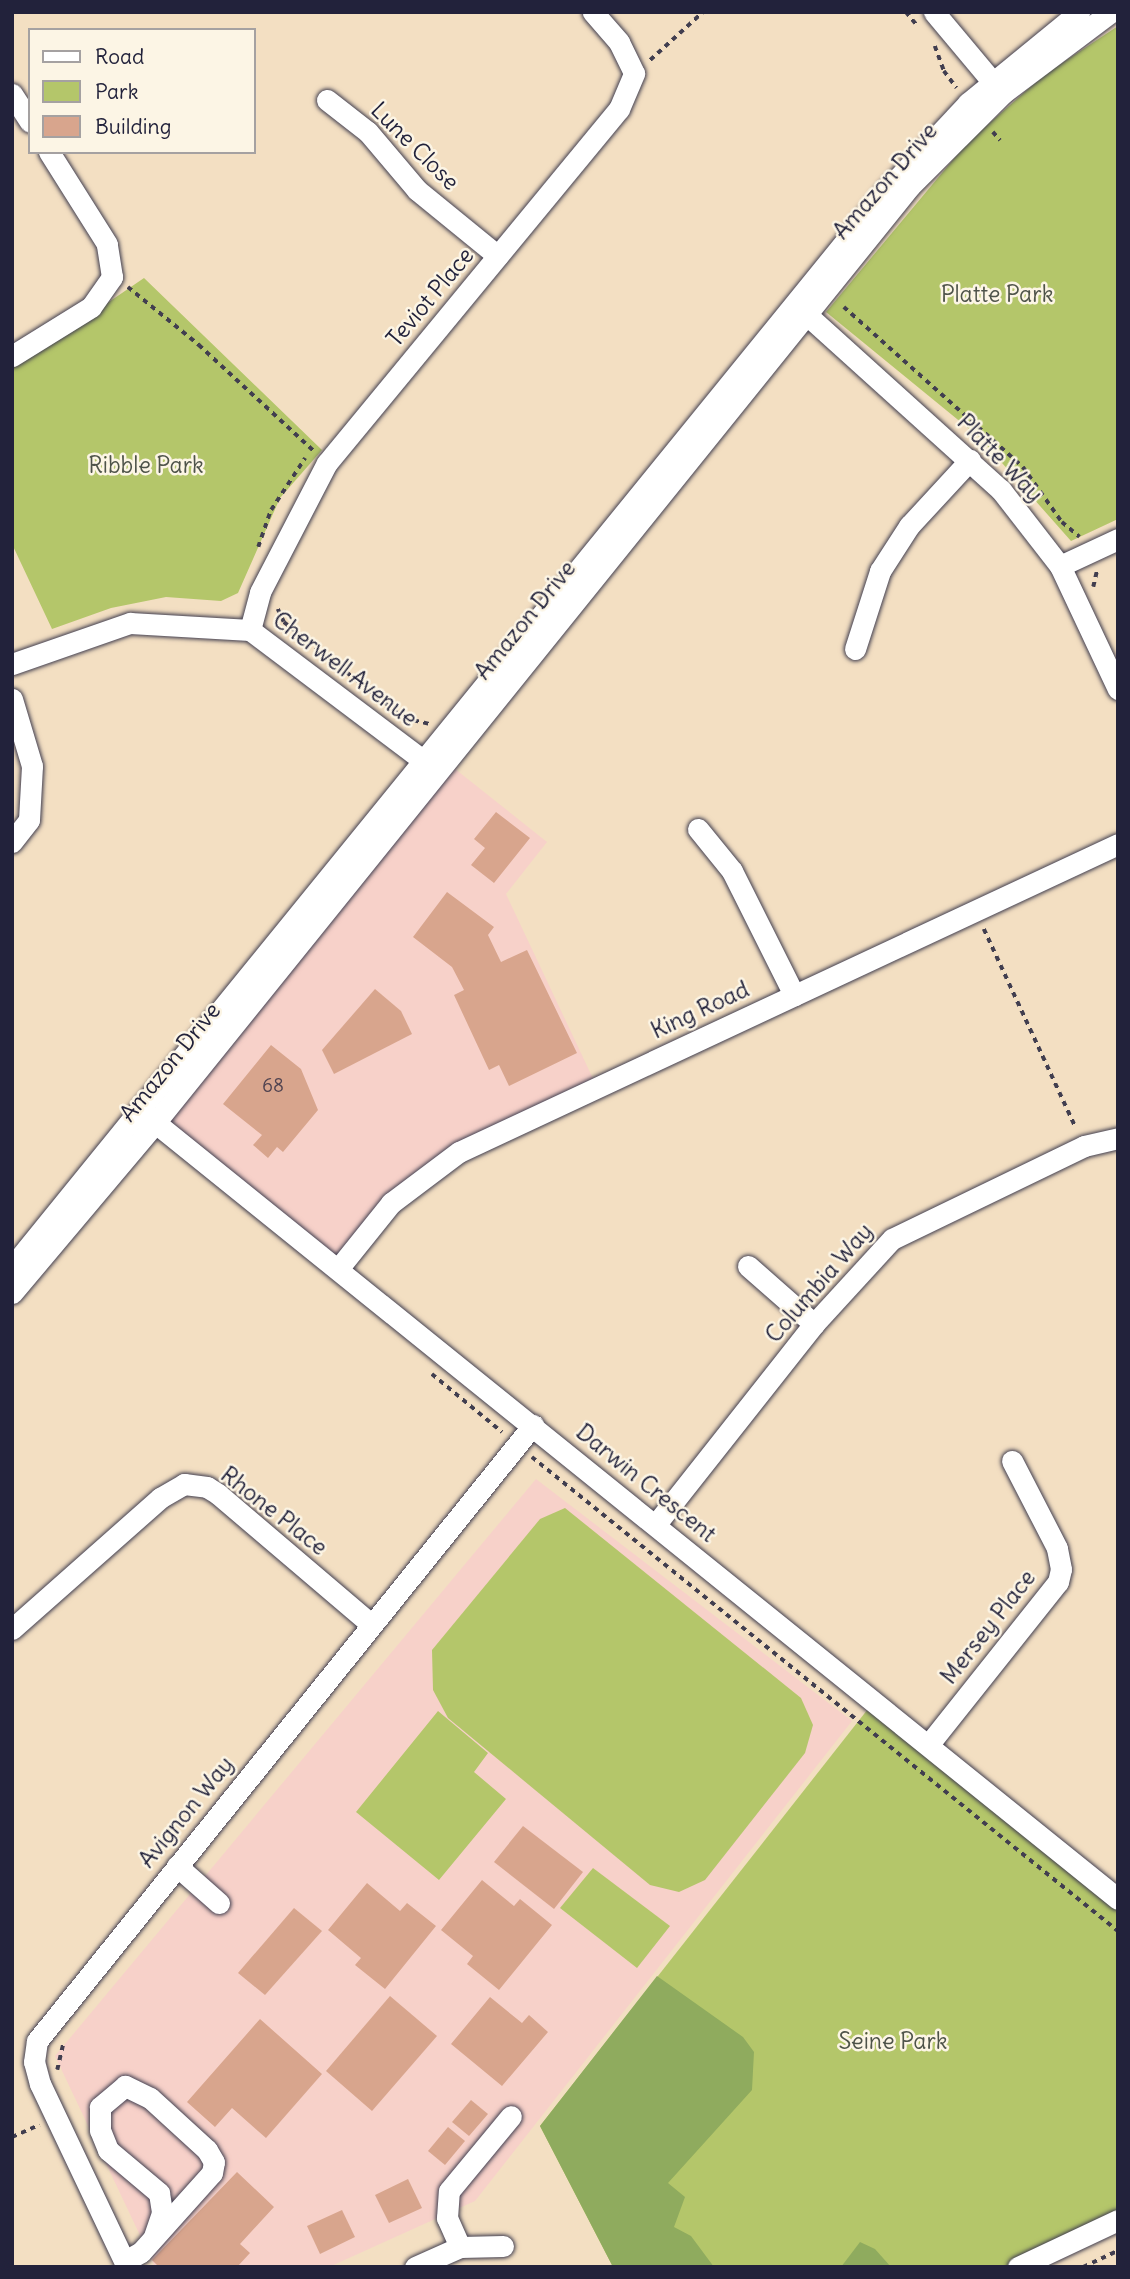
<!DOCTYPE html>
<html>
<head>
<meta charset="utf-8">
<style>
  body { margin:0 }
  #map { position:relative; width:1130px; height:2279px; overflow:hidden; background:#f3dfc2; font-family:Delius,sans-serif }
  div>[style] { position:absolute }
  .built>* { inset:0; background:#f7d1c9 }
  .green>* { inset:0; background:#b4c66a }
  .forest>* { inset:0; background:#8fab5e }
  .building>* { inset:0; background:#d8a58d }
  .path>* { height:3.5px; margin-top:-1.75px; transform-origin:0; background:repeating-linear-gradient(90deg,#413e4f 0 5px,transparent 0 10px) }
  .roads { filter:drop-shadow(0 0 2px #413e4f) drop-shadow(0 0 2px #413e4f) }
  .minor>* { height:21px; margin:-10.5px; padding:0 10.5px; transform-origin:10.5px; border-radius:10.5px; background:#fff }
  span { translate:-50% -50%; white-space:nowrap; text-align:center; line-height:1.15; -webkit-text-stroke:5px #fcf5e5; paint-order:stroke }
  .number-label { font-size:19px; color:#504350 }
  .number-label span { -webkit-text-stroke-width:0 }
  .street-label { font-size:23px; color:#22223b }
  .park-label { font-size:23px; color:#4e5349 }
  .frame { position:absolute; inset:0; border:14px solid #22223b; pointer-events:none }
  .legend { position:absolute; left:28px; top:28px; width:228px; height:126px; box-sizing:border-box; background:#fcf5e5; border:2px solid #a5a1a1; margin:0; padding:9px 12px; list-style:none; font-size:21px; color:#22223b }
  .legend li { display:flex; align-items:center; gap:14px; height:35px }
  .legend b { width:35px; border:2px solid #a5a1a1 }
</style>
</head>
<body>
<div id="map">
  <div class="built">
    <div style="clip-path:polygon(445px 761px,547px 842px,506px 894px,597px 1087px,433px 1168px,338px 1269px,155px 1123px)"></div>
    <div style="clip-path:polygon(536px 1479px,852px 1721px,475px 2201px,329px 2267px,155px 2267px,55px 2056px)"></div>
  </div>
  <div class="green">
    <div style="clip-path:polygon(1118px 26px,1118px 519px,1071px 541px,979px 437px,826px 312px,967px 143px,1044px 75px)"></div>
    <div style="clip-path:polygon(144px 278px,322px 450px,280px 498px,238px 593px,221px 601px,166px 597px,111px 608px,52px 629px,12px 544px,12px 368px)"></div>
    <div style="clip-path:polygon(565px 1508px,801px 1698px,813px 1725px,805px 1753px,705px 1880px,679px 1892px,650px 1885px,448px 1718px,433px 1690px,432px 1650px,540px 1519px)"></div>
    <div style="clip-path:polygon(875px 1700px,1118px 1897px,1118px 2220px,1018px 2267px,613px 2267px,540px 2126px)"></div>
    <div style="clip-path:polygon(438px 1711px,488px 1753px,474px 1772px,506px 1799px,439px 1880px,356px 1812px)"></div>
    <div style="clip-path:polygon(593px 1868px,670px 1926px,637px 1968px,560px 1908px)"></div>
  </div>
  <div class="forest">
    <div style="clip-path:polygon(657px 1976px,743px 2037px,754px 2052px,752px 2090px,668px 2183px,685px 2197px,674px 2227px,691px 2236px,714px 2267px,613px 2267px,540px 2126px)"></div>
    <div style="clip-path:polygon(860px 2242px,875px 2249px,891px 2267px,841px 2267px)"></div>
  </div>
  <div class="building">
    <div style="clip-path:polygon(496px 812px,530px 838px,494px 883px,471px 865px,485px 848px,474px 839px)"></div>
    <div style="clip-path:polygon(447px 892px,494px 927px,488px 935px,501px 962px,527px 950px,577px 1053px,509px 1086px,499px 1065px,489px 1070px,454px 995px,464px 990px,452px 967px,413px 937px)"></div>
    <div style="clip-path:polygon(375px 989px,401px 1011px,412px 1034px,334px 1074px,322px 1050px)"></div>
    <div style="clip-path:polygon(271px 1045px,301px 1069px,318px 1110px,283px 1152px,277px 1147px,268px 1158px,253px 1145px,262px 1135px,223px 1104px)"></div>
    <div style="clip-path:polygon(523px 1826px,583px 1872px,554px 1909px,494px 1862px)"></div>
    <div style="clip-path:polygon(482px 1880px,514px 1906px,520px 1899px,552px 1925px,499px 1990px,467px 1964px,473px 1956px,441px 1930px)"></div>
    <div style="clip-path:polygon(367px 1883px,400px 1911px,407px 1903px,436px 1926px,385px 1989px,355px 1965px,361px 1958px,328px 1930px)"></div>
    <div style="clip-path:polygon(294px 1908px,322px 1931px,265px 1995px,238px 1973px)"></div>
    <div style="clip-path:polygon(390px 1996px,437px 2036px,372px 2111px,326px 2071px)"></div>
    <div style="clip-path:polygon(490px 1997px,522px 2023px,529px 2015px,548px 2032px,502px 2086px,451px 2044px)"></div>
    <div style="clip-path:polygon(260px 2019px,322px 2074px,266px 2138px,232px 2108px,215px 2127px,187px 2102px)"></div>
    <div style="clip-path:polygon(471px 2100px,488px 2114px,469px 2136px,452px 2122px)"></div>
    <div style="clip-path:polygon(448px 2127px,465px 2141px,445px 2165px,428px 2151px)"></div>
    <div style="clip-path:polygon(237px 2172px,274px 2207px,240px 2244px,250px 2253px,237px 2267px,159px 2267px,152px 2260px)"></div>
    <div style="clip-path:polygon(408px 2179px,422px 2208px,389px 2223px,375px 2195px)"></div>
    <div style="clip-path:polygon(342px 2210px,355px 2237px,320px 2254px,307px 2226px)"></div>
  </div>
  <div class="path">
    <div style="left:906px;top:12px;width:16px;rotate:50deg"></div>
    <div style="left:935px;top:46px;width:27px;rotate:70deg"></div>
    <div style="left:944px;top:71px;width:21px;rotate:53deg"></div>
    <div style="left:650px;top:60px;width:72px;rotate:-42.2deg"></div>
    <div style="left:993px;top:132px;width:11px;rotate:49deg"></div>
    <div style="left:128px;top:287px;width:92px;rotate:39.2deg"></div>
    <div style="left:199px;top:345px;width:156px;rotate:42.7deg"></div>
    <div style="left:844px;top:307px;width:240px;rotate:41.8deg"></div>
    <div style="left:1023px;top:467px;width:67px;rotate:54.7deg"></div>
    <div style="left:1062px;top:522px;width:23px;rotate:40deg"></div>
    <div style="left:258px;top:547px;width:39px;rotate:-71deg"></div>
    <div style="left:271px;top:510px;width:62px;rotate:-56.8deg"></div>
    <div style="left:1093px;top:587px;width:17px;rotate:-77deg"></div>
    <div style="left:278px;top:609px;width:14px;rotate:65deg"></div>
    <div style="left:284px;top:622px;width:154px;rotate:38.7deg"></div>
    <div style="left:404px;top:718px;width:26px;rotate:13deg"></div>
    <div style="left:984px;top:929px;width:219px;rotate:65.2deg"></div>
    <div style="left:432px;top:1374px;width:91px;rotate:39.6deg"></div>
    <div style="left:532px;top:1457px;width:754px;rotate:38.97deg"></div>
    <div style="left:57px;top:2070px;width:28px;rotate:-77deg"></div>
    <div style="left:12px;top:2137px;width:30px;rotate:-24deg"></div>
    <div style="left:1083px;top:2267px;width:38px;rotate:-25deg"></div>
  </div>
  <div class="roads">
    <div class="minor">
      <div style="left:934px;top:12px;width:103px;rotate:50.1deg"></div>
      <div style="left:12px;top:94px;width:33px;rotate:57deg"></div>
      <div style="left:327px;top:100px;width:52px;rotate:38deg"></div>
      <div style="left:368px;top:132px;width:76px;rotate:49.8deg"></div>
      <div style="left:417px;top:190px;width:104px;rotate:39.2deg"></div>
      <div style="left:796px;top:305px;width:276px;rotate:42.1deg"></div>
      <div style="left:1001px;top:490px;width:96px;rotate:52.2deg"></div>
      <div style="left:1060px;top:566px;width:136px;rotate:64.8deg"></div>
      <div style="left:12px;top:356px;width:93px;rotate:-31.8deg"></div>
      <div style="left:91px;top:307px;width:37px;rotate:-55deg"></div>
      <div style="left:112px;top:277px;width:33px;rotate:-99deg"></div>
      <div style="left:107px;top:244px;width:109px;rotate:-122.2deg"></div>
      <div style="left:1060px;top:566px;width:64px;rotate:-25deg"></div>
      <div style="left:250px;top:630px;width:39px;rotate:-75deg"></div>
      <div style="left:260px;top:592px;width:145px;rotate:-62.6deg"></div>
      <div style="left:327px;top:463px;width:459px;rotate:-50.5deg"></div>
      <div style="left:619px;top:109px;width:39px;rotate:-67deg"></div>
      <div style="left:634px;top:73px;width:34px;rotate:-116deg"></div>
      <div style="left:619px;top:42px;width:40px;rotate:-131deg"></div>
      <div style="left:855px;top:649px;width:82px;rotate:-72.2deg"></div>
      <div style="left:880px;top:571px;width:54px;rotate:-57.2deg"></div>
      <div style="left:909px;top:526px;width:90px;rotate:-47.3deg"></div>
      <div style="left:12px;top:664px;width:125px;rotate:-19.2deg"></div>
      <div style="left:130px;top:623px;width:120px;rotate:3.3deg"></div>
      <div style="left:250px;top:630px;width:229px;rotate:37deg"></div>
      <div style="left:12px;top:699px;width:70px;rotate:73.4deg"></div>
      <div style="left:32px;top:766px;width:54px;rotate:93.2deg"></div>
      <div style="left:29px;top:820px;width:28px;rotate:128deg"></div>
      <div style="left:698px;top:829px;width:54px;rotate:51deg"></div>
      <div style="left:732px;top:871px;width:139px;rotate:63.4deg"></div>
      <div style="left:147px;top:1116px;width:1247px;rotate:38.88deg"></div>
      <div style="left:748px;top:1266px;width:88px;rotate:41.3deg"></div>
      <div style="left:12px;top:1267px;width:1386px;rotate:-50.91deg"></div>
      <div style="left:886px;top:191px;width:120px;rotate:-47deg"></div>
      <div style="left:968px;top:103px;width:144px;rotate:-39.3deg"></div>
      <div style="left:338px;top:1269px;width:85px;rotate:-51.2deg"></div>
      <div style="left:391px;top:1203px;width:85px;rotate:-36.9deg"></div>
      <div style="left:459px;top:1152px;width:727px;rotate:-25.05deg"></div>
      <div style="left:12px;top:1293px;width:222px;rotate:-49.9deg"></div>
      <div style="left:155px;top:1123px;width:1203px;rotate:-51.14deg"></div>
      <div style="left:910px;top:186px;width:132px;rotate:-45deg"></div>
      <div style="left:1003px;top:93px;width:135px;rotate:-36.9deg"></div>
      <div style="left:656px;top:1524px;width:255px;rotate:-51.7deg"></div>
      <div style="left:814px;top:1324px;width:115px;rotate:-47.5deg"></div>
      <div style="left:892px;top:1239px;width:213px;rotate:-25.8deg"></div>
      <div style="left:1084px;top:1146px;width:35px;rotate:-13deg"></div>
      <div style="left:12px;top:1629px;width:198px;rotate:-41.5deg"></div>
      <div style="left:160px;top:1498px;width:28px;rotate:-30deg"></div>
      <div style="left:184px;top:1484px;width:23px;rotate:7deg"></div>
      <div style="left:207px;top:1487px;width:13px;rotate:32deg"></div>
      <div style="left:218px;top:1494px;width:201px;rotate:40.4deg"></div>
      <div style="left:929px;top:1744px;width:207px;rotate:-51.5deg"></div>
      <div style="left:1058px;top:1582px;width:13px;rotate:-77deg"></div>
      <div style="left:1061px;top:1569px;width:21px;rotate:-101deg"></div>
      <div style="left:1057px;top:1548px;width:98px;rotate:-117.3deg"></div>
      <div style="left:177px;top:1866px;width:56px;rotate:41.4deg"></div>
      <div style="left:460px;top:2247px;width:32px;rotate:-114deg"></div>
      <div style="left:447px;top:2218px;width:27px;rotate:-86deg"></div>
      <div style="left:449px;top:2191px;width:97px;rotate:-50.4deg"></div>
      <div style="left:125px;top:2261px;width:18px;rotate:-29deg"></div>
      <div style="left:141px;top:2252px;width:106px;rotate:-48.1deg"></div>
      <div style="left:212px;top:2173px;width:11px;rotate:-80deg"></div>
      <div style="left:214px;top:2162px;width:14px;rotate:-120deg"></div>
      <div style="left:207px;top:2150px;width:77px;rotate:-137.6deg"></div>
      <div style="left:150px;top:2098px;width:28px;rotate:-154deg"></div>
      <div style="left:125px;top:2086px;width:33px;rotate:140deg"></div>
      <div style="left:100px;top:2107px;width:23px;rotate:90deg"></div>
      <div style="left:100px;top:2130px;width:22px;rotate:68deg"></div>
      <div style="left:108px;top:2150px;width:67px;rotate:40.1deg"></div>
      <div style="left:159px;top:2193px;width:20px;rotate:81deg"></div>
      <div style="left:162px;top:2213px;width:24px;rotate:109deg"></div>
      <div style="left:127px;top:2267px;width:203px;rotate:-115.4deg"></div>
      <div style="left:40px;top:2084px;width:23px;rotate:-105deg"></div>
      <div style="left:34px;top:2062px;width:21px;rotate:-82deg"></div>
      <div style="left:37px;top:2041px;width:791px;rotate:-51.16deg"></div>
      <div style="left:415px;top:2267px;width:49px;rotate:-24deg"></div>
      <div style="left:460px;top:2247px;width:43px;rotate:-1.3deg"></div>
      <div style="left:1018px;top:2267px;width:110px;rotate:-25.2deg"></div>
    </div>
  </div>
  <div class="number-label">
    <span style="left:273px;top:1086px">68</span>
  </div>
  <div class="street-label">
    <span style="left:415px;top:146px;rotate:45deg">Lune Close</span>
    <span style="left:885px;top:181px;rotate:-49deg">Amazon Drive</span>
    <span style="left:430px;top:297px;rotate:-50deg">Teviot Place</span>
    <span style="left:1000px;top:458px;rotate:46deg">Platte Way</span>
    <span style="left:525px;top:620px;rotate:-51deg">Amazon Drive</span>
    <span style="left:345px;top:669px;rotate:37deg">Cherwell Avenue</span>
    <span style="left:700px;top:1010px;rotate:-25deg">King Road</span>
    <span style="left:170px;top:1062px;rotate:-51deg">Amazon Drive</span>
    <span style="left:819px;top:1283px;rotate:-49deg">Columbia Way</span>
    <span style="left:646px;top:1483px;rotate:39deg">Darwin Crescent</span>
    <span style="left:274px;top:1511px;rotate:38deg">Rhone Place</span>
    <span style="left:988px;top:1627px;rotate:-52deg">Mersey Place</span>
    <span style="left:186px;top:1812px;rotate:-51deg">Avignon Way</span>
  </div>
  <div class="park-label">
    <span style="left:997px;top:294px">Platte Park</span>
    <span style="left:146px;top:465px">Ribble Park</span>
    <span style="left:893px;top:2041px">Seine Park</span>
  </div>
  <div class="frame"></div>
  <ul class="legend">
  <li><b style="height:9px;background:#fff"></b>Road</li>
  <li><b style="height:19px;background:#b4c66a"></b>Park</li>
  <li><b style="height:19px;background:#d8a58d"></b>Building</li>
  </ul>
</div>
</body>
</html>
